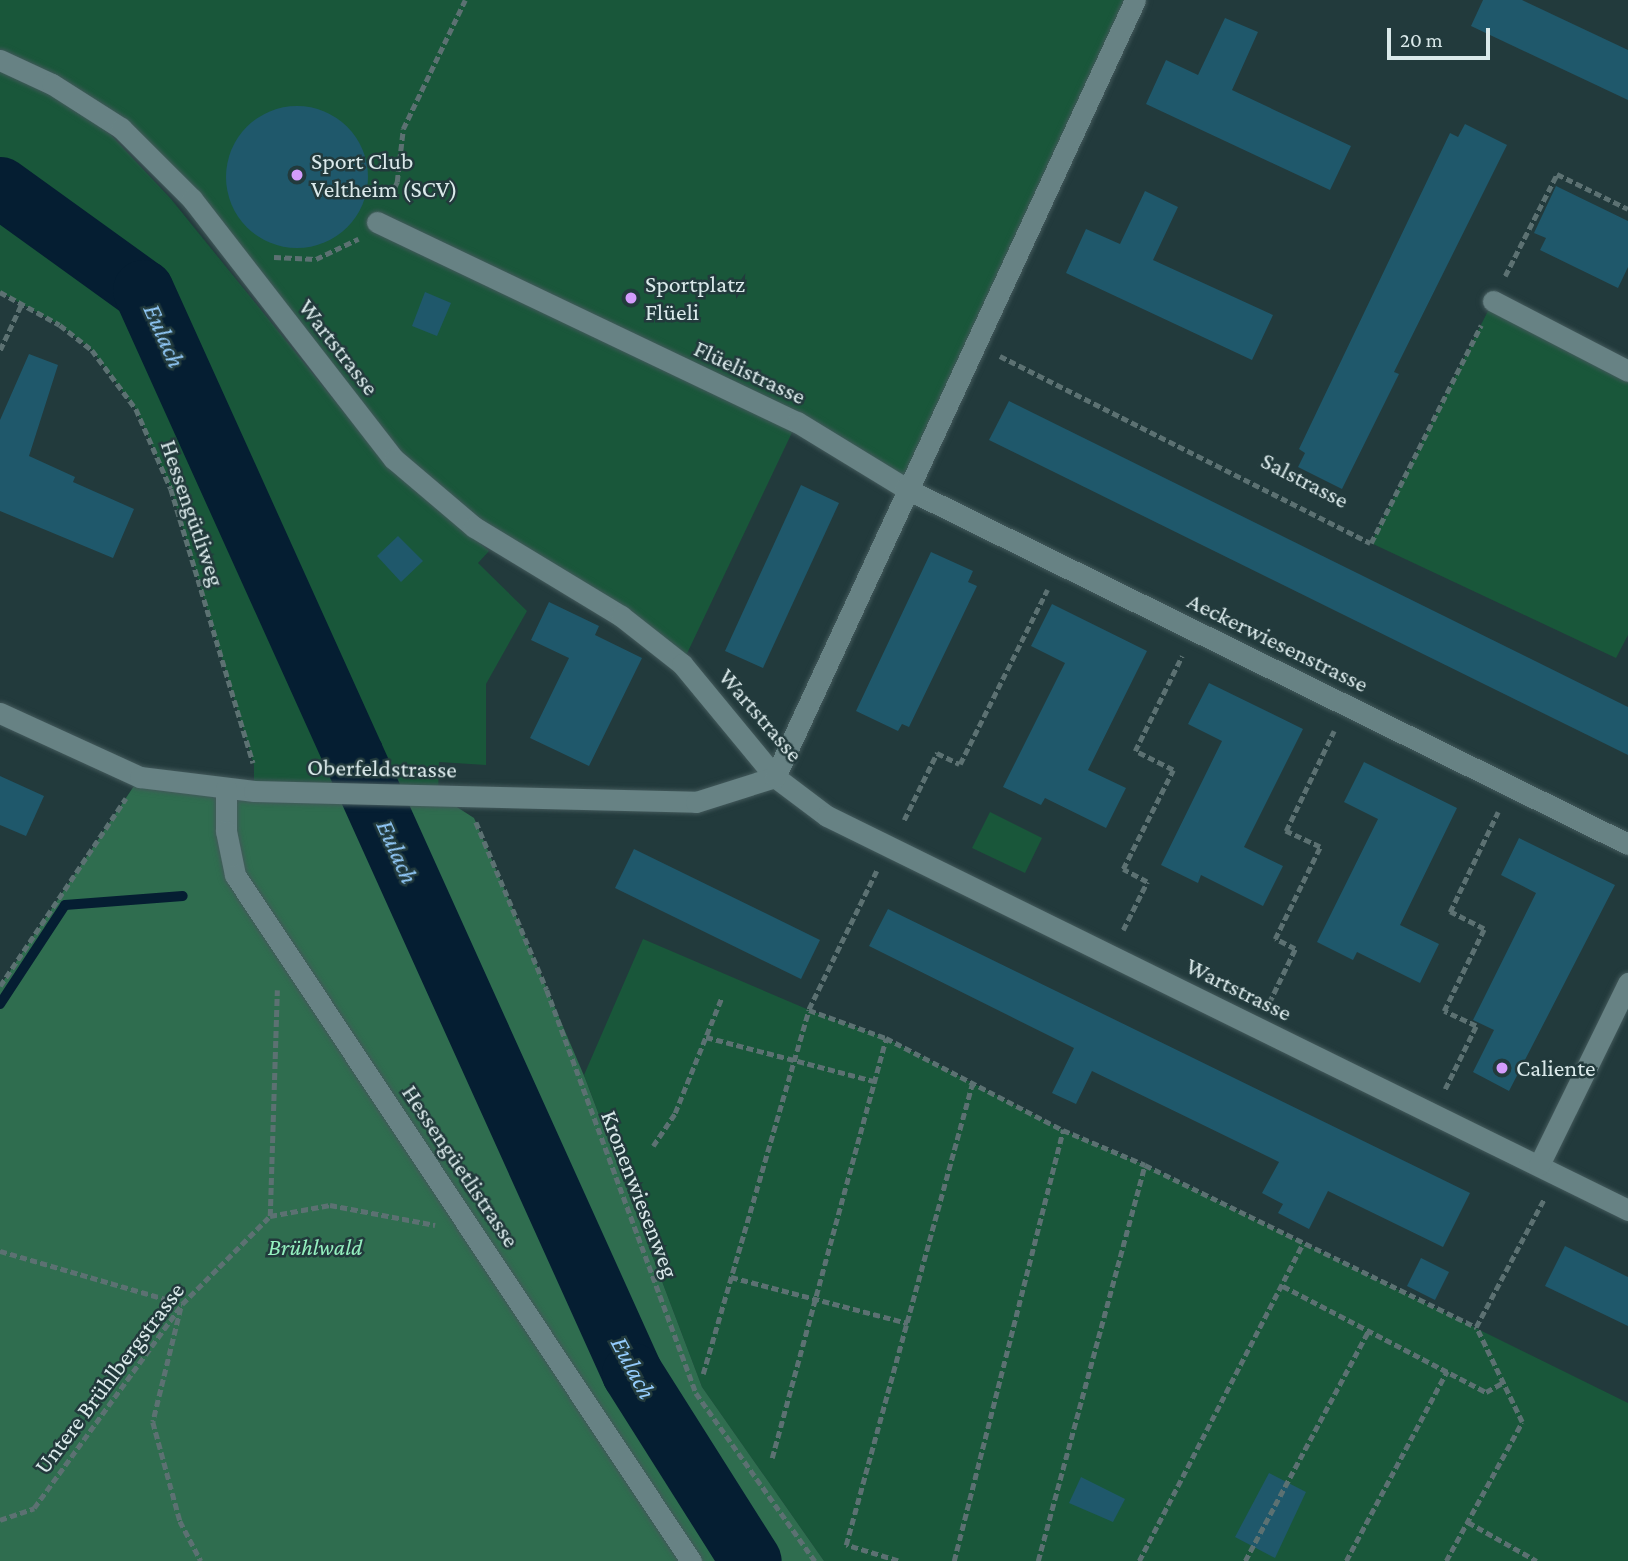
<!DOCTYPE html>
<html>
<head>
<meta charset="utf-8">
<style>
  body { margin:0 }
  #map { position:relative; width:1628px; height:1561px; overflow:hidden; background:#223a3c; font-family:"Crimson Pro",serif }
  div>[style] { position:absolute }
  .green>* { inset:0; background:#19573a }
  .forest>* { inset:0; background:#2f6d4f }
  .stream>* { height:10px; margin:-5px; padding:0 5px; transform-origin:5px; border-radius:5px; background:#051e32 }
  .river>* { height:61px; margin:-30.5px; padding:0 30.5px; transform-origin:30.5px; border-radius:30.5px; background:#051e32 }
  .building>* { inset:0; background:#1f586b }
  .round { border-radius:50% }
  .path>* { height:4.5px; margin-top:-2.25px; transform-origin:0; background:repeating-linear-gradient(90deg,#5c7172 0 7px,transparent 0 10.5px) }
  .roads { filter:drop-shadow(0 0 2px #43595b) drop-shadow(0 0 2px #43595b) }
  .minor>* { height:21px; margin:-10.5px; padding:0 10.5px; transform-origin:10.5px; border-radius:10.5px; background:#678284 }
  .dots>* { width:19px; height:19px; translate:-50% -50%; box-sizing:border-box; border:4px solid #223a3c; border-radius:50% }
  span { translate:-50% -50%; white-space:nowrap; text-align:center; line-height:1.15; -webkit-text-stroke:5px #223a3c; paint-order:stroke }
  .poi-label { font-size:24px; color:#dae9ea }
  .left { translate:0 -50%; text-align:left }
  .street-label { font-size:24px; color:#dae9ea }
  .park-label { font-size:24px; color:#95f1c0; font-style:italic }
  .water-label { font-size:26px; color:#94ccfc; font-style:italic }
  .scale { position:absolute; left:1387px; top:28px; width:103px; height:32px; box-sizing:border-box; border:4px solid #dae9ea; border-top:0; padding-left:9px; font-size:21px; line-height:24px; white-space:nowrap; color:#dae9ea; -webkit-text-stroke:5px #223a3c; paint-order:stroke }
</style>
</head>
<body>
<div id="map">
  <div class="green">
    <div style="clip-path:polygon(0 0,1135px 0,905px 488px,797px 422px,682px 664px,394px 459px,121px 128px,0 60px)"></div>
    <div style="clip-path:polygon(0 66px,49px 89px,111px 135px,171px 199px,381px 458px,489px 551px,478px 563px,527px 611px,486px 684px,486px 765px,439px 762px,438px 795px,254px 791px,254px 765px,171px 489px,136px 409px,92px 350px,60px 325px,0 292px)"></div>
    <div style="clip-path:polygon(1493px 301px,1628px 371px,1628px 635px,1616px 658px,1371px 543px)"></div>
    <div style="clip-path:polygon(990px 812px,1042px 838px,1025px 873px,972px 848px)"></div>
    <div style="clip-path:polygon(643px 939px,809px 1010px,886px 1038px,1063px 1130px,1145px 1165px,1628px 1403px,1628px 1561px,824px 1561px,702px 1387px,584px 1075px)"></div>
  </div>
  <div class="forest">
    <div style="clip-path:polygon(140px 777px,438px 795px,474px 818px,585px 1078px,702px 1387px,824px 1561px,0 1561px,0 986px)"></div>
  </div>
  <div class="stream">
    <div style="left:350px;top:742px;width:27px;rotate:6deg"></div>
    <div style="left:0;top:1004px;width:118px;rotate:-56.7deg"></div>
    <div style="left:65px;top:905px;width:118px;rotate:-4.4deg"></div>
    <div style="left:716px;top:1539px;width:16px;rotate:-35deg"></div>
  </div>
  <div class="river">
    <div style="left:0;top:187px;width:176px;rotate:35.8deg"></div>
    <div style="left:143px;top:290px;width:1188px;rotate:65.7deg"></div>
    <div style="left:632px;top:1373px;width:222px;rotate:57.7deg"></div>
  </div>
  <div class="building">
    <div style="clip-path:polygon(1483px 0,1522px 0,1628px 50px,1628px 100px,1471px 26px)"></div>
    <div style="clip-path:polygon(1225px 18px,1258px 32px,1232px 90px,1351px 146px,1330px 190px,1146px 104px,1166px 60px,1198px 75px)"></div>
    <div class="round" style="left:226px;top:106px;width:142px;height:142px"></div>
    <div style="clip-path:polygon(1465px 124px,1507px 145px,1394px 372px,1399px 374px,1342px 489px,1298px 467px,1305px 453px,1299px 449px,1450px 133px,1458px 137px)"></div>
    <div style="clip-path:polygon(1556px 186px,1628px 221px,1628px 267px,1618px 288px,1540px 250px,1546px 238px,1534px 233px)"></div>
    <div style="clip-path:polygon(1145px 191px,1178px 207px,1153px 260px,1273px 315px,1252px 360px,1066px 273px,1086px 229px,1120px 244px)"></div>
    <div style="clip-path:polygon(425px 292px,451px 303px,437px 336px,412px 326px)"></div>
    <div style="clip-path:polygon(29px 354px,58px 365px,29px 456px,75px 477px,73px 482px,134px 509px,113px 558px,0 511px,0 420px)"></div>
    <div style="clip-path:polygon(1009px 401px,1628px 707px,1628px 755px,989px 440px)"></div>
    <div style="clip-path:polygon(801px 485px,839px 503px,763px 668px,725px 651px)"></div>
    <div style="clip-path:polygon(398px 536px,423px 561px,401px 582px,377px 556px)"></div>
    <div style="clip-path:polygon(931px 552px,973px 571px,968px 582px,977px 586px,909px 727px,902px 724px,898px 731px,856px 711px)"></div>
    <div style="clip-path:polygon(549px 602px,599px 626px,595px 635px,642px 658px,589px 766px,530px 738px,569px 658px,531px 640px)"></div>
    <div style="clip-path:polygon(1052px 604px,1147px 651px,1088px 770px,1126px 788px,1106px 828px,1045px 798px,1041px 805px,1003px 787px,1065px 663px,1031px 646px)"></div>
    <div style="clip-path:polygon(1209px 683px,1303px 729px,1244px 847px,1283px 866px,1263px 906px,1201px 875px,1198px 883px,1161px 865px,1222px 741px,1188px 724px)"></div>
    <div style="clip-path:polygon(1364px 762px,1457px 808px,1400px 925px,1439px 944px,1420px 983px,1357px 952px,1353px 960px,1317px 942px,1378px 819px,1344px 802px)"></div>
    <div style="clip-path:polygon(0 776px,44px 796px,26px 836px,0 825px)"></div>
    <div style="clip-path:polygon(1519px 838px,1615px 885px,1509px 1091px,1473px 1072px,1494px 1030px,1473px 1020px,1536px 893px,1501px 875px)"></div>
    <div style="clip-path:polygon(634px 849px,820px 940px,801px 979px,615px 888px)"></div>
    <div style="clip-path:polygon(888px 909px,1470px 1193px,1443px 1247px,1328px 1191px,1309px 1229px,1278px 1213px,1283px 1204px,1262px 1193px,1279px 1162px,1092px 1071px,1076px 1104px,1052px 1093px,1074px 1048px,869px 946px)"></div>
    <div style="clip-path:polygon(1565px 1246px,1628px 1277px,1628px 1326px,1545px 1286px)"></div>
    <div style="clip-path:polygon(1421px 1258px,1449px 1272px,1435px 1300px,1407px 1286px)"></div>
    <div style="clip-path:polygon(1269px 1473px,1306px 1492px,1275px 1558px,1235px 1537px)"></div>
    <div style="clip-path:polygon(1081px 1477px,1125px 1499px,1113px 1522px,1069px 1503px)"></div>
  </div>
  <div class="path">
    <div style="left:390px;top:197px;width:17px;rotate:-65deg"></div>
    <div style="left:397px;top:182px;width:53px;rotate:-83.5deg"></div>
    <div style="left:403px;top:129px;width:143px;rotate:-64.3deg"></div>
    <div style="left:274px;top:257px;width:42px;rotate:2.7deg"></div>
    <div style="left:316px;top:259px;width:47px;rotate:-25.5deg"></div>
    <div style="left:1505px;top:276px;width:114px;rotate:-63deg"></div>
    <div style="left:1557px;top:174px;width:79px;rotate:26.2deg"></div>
    <div style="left:0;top:292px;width:68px;rotate:28.8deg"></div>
    <div style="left:60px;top:325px;width:41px;rotate:38deg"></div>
    <div style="left:92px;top:350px;width:74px;rotate:53.3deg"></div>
    <div style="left:136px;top:409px;width:87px;rotate:66.4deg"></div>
    <div style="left:171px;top:489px;width:286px;rotate:73.3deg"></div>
    <div style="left:0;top:350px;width:52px;rotate:-64.9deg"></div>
    <div style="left:1000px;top:356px;width:415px;rotate:26.8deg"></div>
    <div style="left:1371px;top:543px;width:244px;rotate:-63.2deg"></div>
    <div style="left:904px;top:820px;width:75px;rotate:-63.8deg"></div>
    <div style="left:937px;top:753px;width:25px;rotate:26deg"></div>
    <div style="left:960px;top:764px;width:195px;rotate:-63.4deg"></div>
    <div style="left:476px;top:822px;width:182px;rotate:67.1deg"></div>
    <div style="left:547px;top:990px;width:430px;rotate:69.7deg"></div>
    <div style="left:696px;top:1393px;width:206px;rotate:54.7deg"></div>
    <div style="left:877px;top:871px;width:155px;rotate:116.1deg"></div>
    <div style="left:809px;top:1010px;width:82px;rotate:20deg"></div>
    <div style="left:886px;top:1038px;width:199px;rotate:27.5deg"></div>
    <div style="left:1063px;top:1130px;width:89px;rotate:23.1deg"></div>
    <div style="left:1145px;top:1165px;width:369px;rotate:26.1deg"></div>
    <div style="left:1123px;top:930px;width:54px;rotate:-63.4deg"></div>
    <div style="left:1147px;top:882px;width:27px;rotate:-152deg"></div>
    <div style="left:1123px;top:869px;width:111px;rotate:-63.2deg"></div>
    <div style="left:1173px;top:770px;width:42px;rotate:-153.4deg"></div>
    <div style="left:1135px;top:751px;width:106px;rotate:-63.7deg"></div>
    <div style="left:0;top:986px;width:226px;rotate:-56.2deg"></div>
    <div style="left:1269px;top:1003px;width:60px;rotate:-64.3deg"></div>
    <div style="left:1295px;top:949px;width:22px;rotate:-153deg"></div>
    <div style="left:1275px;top:939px;width:102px;rotate:-63.9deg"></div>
    <div style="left:1320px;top:847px;width:38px;rotate:-155deg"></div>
    <div style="left:1286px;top:831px;width:111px;rotate:-64.4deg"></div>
    <div style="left:706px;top:1037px;width:174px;rotate:14.7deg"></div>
    <div style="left:1445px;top:1089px;width:70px;rotate:-63.8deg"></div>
    <div style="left:1476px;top:1026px;width:35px;rotate:-155deg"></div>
    <div style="left:1444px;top:1011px;width:91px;rotate:-64deg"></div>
    <div style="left:1484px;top:929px;width:38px;rotate:-153deg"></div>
    <div style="left:1450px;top:912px;width:111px;rotate:-64.4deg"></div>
    <div style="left:653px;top:1146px;width:40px;rotate:-56deg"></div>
    <div style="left:675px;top:1113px;width:123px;rotate:-68deg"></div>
    <div style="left:270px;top:1216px;width:226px;rotate:-88.2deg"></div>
    <div style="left:0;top:1251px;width:190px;rotate:16.2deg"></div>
    <div style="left:731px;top:1277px;width:183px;rotate:14.6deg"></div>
    <div style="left:1283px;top:1286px;width:229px;rotate:27.6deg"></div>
    <div style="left:1486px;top:1392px;width:21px;rotate:-29deg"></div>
    <div style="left:181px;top:1308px;width:117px;rotate:103.8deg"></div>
    <div style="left:153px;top:1422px;width:103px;rotate:74.7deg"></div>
    <div style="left:180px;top:1521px;width:45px;rotate:62.3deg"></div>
    <div style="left:703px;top:1374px;width:379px;rotate:-73.8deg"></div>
    <div style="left:772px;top:1458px;width:435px;rotate:-74.8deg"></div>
    <div style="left:0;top:1520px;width:36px;rotate:-19deg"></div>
    <div style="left:34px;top:1508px;width:252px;rotate:-54deg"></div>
    <div style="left:182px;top:1304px;width:124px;rotate:-45deg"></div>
    <div style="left:270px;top:1216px;width:61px;rotate:-10.4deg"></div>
    <div style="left:330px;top:1205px;width:107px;rotate:10.8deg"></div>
    <div style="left:1468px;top:1522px;width:79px;rotate:29.5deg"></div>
    <div style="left:898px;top:1561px;width:54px;rotate:-162.9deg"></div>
    <div style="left:846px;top:1545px;width:479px;rotate:-74.7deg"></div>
    <div style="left:954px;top:1561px;width:445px;rotate:-75.8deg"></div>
    <div style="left:1038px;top:1561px;width:410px;rotate:-74.9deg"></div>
    <div style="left:1139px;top:1561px;width:356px;rotate:-62.7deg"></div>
    <div style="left:1245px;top:1561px;width:262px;rotate:-61.8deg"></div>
    <div style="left:1346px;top:1561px;width:215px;rotate:-62deg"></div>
    <div style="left:1446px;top:1561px;width:158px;rotate:-61.3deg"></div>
    <div style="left:1522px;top:1422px;width:106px;rotate:-115.8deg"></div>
    <div style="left:1476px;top:1327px;width:145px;rotate:-62deg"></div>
  </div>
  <div class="roads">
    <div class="minor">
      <div style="left:0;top:60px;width:57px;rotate:24.8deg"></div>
      <div style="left:52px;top:84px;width:82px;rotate:32.5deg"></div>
      <div style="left:121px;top:128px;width:100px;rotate:45deg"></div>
      <div style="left:192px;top:199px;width:329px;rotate:52.2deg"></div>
      <div style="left:394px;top:459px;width:105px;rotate:40.4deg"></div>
      <div style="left:474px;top:527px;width:172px;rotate:31.2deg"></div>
      <div style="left:621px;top:616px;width:78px;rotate:38.2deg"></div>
      <div style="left:682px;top:664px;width:146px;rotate:50.5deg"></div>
      <div style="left:775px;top:777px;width:65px;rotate:36.9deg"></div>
      <div style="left:827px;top:816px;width:893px;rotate:26.19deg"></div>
      <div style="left:377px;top:222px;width:465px;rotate:25.5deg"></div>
      <div style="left:797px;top:422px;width:127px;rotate:31.4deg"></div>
      <div style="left:905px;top:488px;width:806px;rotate:26.22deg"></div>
      <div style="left:1493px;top:301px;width:152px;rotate:27.4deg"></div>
      <div style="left:0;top:713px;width:154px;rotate:24.6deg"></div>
      <div style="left:140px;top:777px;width:115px;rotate:7deg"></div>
      <div style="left:254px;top:791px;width:442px;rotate:1.4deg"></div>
      <div style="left:696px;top:802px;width:83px;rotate:-17.6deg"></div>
      <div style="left:775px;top:777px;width:856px;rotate:-65.14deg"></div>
      <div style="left:226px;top:788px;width:43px;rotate:90deg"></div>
      <div style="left:226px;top:831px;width:45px;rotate:78.4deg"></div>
      <div style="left:235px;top:875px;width:824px;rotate:56.39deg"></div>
      <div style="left:1539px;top:1165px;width:203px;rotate:-63.9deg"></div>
    </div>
  </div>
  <div class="dots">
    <div style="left:297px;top:175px;background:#d39cfc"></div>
    <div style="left:631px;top:298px;background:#d39cfc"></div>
    <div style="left:1502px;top:1068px;background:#d39cfc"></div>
  </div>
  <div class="poi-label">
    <span class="left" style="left:311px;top:175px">Sport Club<br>Veltheim (SCV)</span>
    <span class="left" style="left:645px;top:298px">Sportplatz<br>Flüeli</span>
    <span class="left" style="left:1516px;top:1068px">Caliente</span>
  </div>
  <div class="street-label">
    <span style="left:339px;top:347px;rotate:52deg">Wartstrasse</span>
    <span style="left:750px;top:372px;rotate:25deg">Flüelistrasse</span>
    <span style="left:1305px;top:480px;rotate:27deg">Salstrasse</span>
    <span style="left:193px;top:513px;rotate:71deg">Hessengütliweg</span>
    <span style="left:1278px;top:642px;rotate:26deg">Aeckerwiesenstrasse</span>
    <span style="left:761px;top:715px;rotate:49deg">Wartstrasse</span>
    <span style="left:382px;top:768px;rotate:1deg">Oberfeldstrasse</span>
    <span style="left:1239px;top:989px;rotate:26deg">Wartstrasse</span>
    <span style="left:461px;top:1166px;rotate:56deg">Hessengüetlistrasse</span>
    <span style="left:640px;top:1194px;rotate:69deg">Kronenwiesenweg</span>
    <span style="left:109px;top:1378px;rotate:-53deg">Untere Brühlbergstrasse</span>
  </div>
  <div class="park-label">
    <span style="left:315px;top:1247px">Brühlwald</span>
  </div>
  <div class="water-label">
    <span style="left:164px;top:336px;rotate:66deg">Eulach</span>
    <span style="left:397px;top:852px;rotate:66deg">Eulach</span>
    <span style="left:633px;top:1368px;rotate:62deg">Eulach</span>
  </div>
  <div class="scale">20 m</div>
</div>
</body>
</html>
